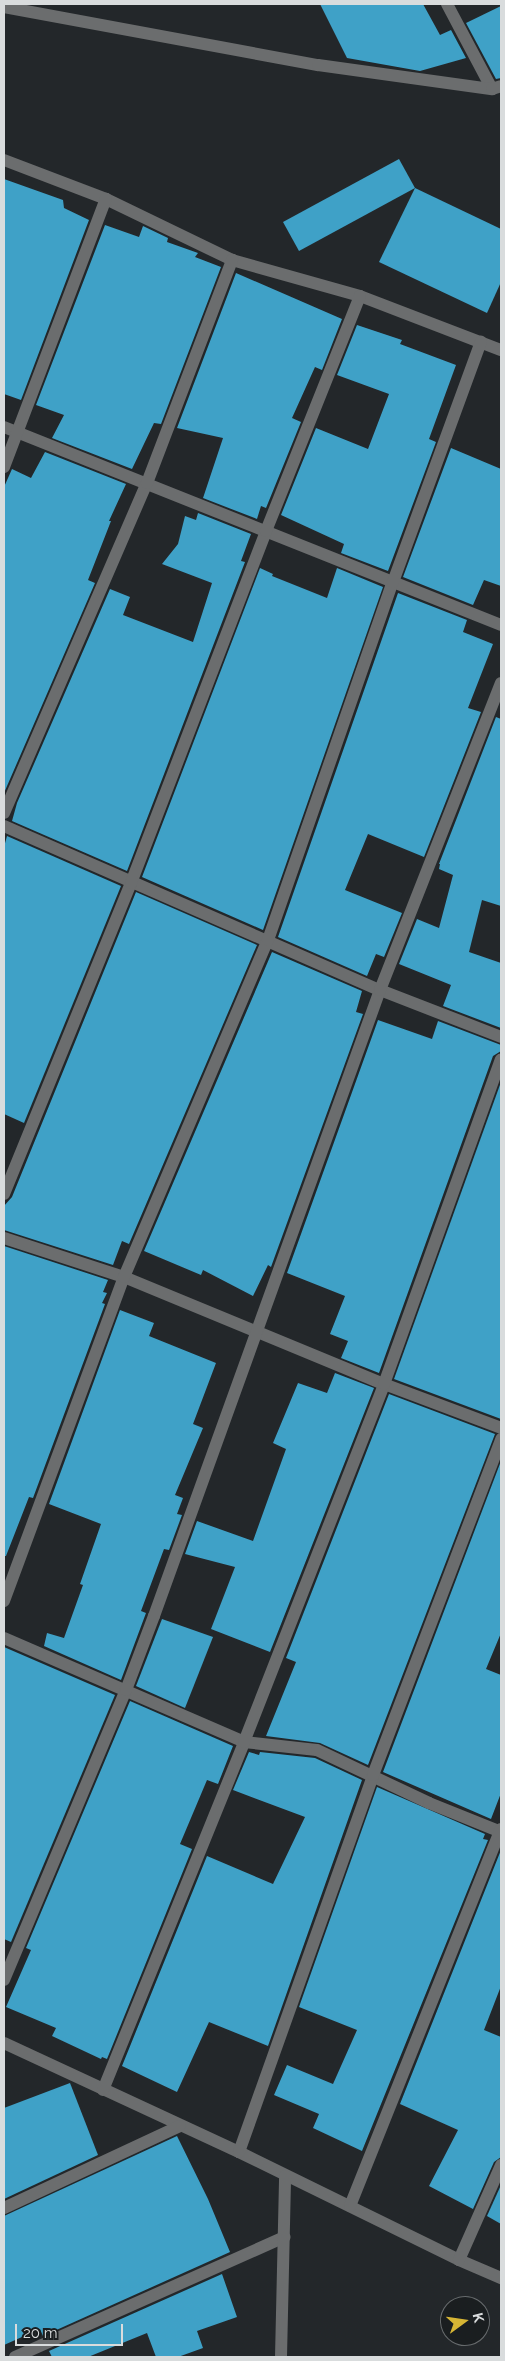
<!DOCTYPE html>
<html>
<head>
<meta charset="utf-8">
<style>
  body { margin:0 }
  #map { position:relative; width:505px; height:2361px; overflow:hidden; background:#23272a; font-family:Raleway,sans-serif }
  div>[style] { position:absolute }
  .building>* { inset:0; background:#3fa1c7 }
  .minor>* { height:12px; margin:-6px; padding:0 6px; transform-origin:6px; border-radius:6px; background:#6b6d6e }
  span { translate:-50% -50%; white-space:nowrap; text-align:center; line-height:1.15; -webkit-text-stroke:5px #1a1e20; paint-order:stroke }
  .frame { position:absolute; inset:0; border:5px solid #d9dcdd; pointer-events:none }
  .north { position:absolute; left:440px; top:2296px; width:50px; height:50px; box-sizing:border-box; background:#1a1e20; border:1px solid #666a6c; border-radius:50%; rotate:76deg; font-size:14px; font-weight:700; line-height:20px; text-align:center; color:#d9dcdd }
  .north::after { content:''; display:block; margin:auto; width:18px; height:22px; background:#d6b534; clip-path:polygon(50% 0,100% 100%,50% 72%,0 100%) }
  .scale { position:absolute; left:15px; top:2324px; width:108px; height:22px; box-sizing:border-box; border:2px solid #d9dcdd; border-top:0; padding-left:6px; font-size:15px; line-height:18px; white-space:nowrap; color:#d9dcdd; -webkit-text-stroke:4px #1a1e20; paint-order:stroke }
</style>
</head>
<body>
<div id="map">
  <div class="building">
    <div style="clip-path:polygon(320px 4px,423px 4px,440px 35px,451px 30px,466px 58px,420px 71px,347px 58px)"></div>
    <div style="clip-path:polygon(501px 6px,501px 78px,496px 79px,466px 23px)"></div>
    <div style="clip-path:polygon(399px 159px,415px 188px,299px 251px,283px 222px)"></div>
    <div style="clip-path:polygon(4px 179px,63px 200px,64px 208px,89px 220px,21px 400px,4px 394px)"></div>
    <div style="clip-path:polygon(415px 188px,501px 229px,501px 282px,487px 313px,379px 262px)"></div>
    <div style="clip-path:polygon(105px 225px,139px 237px,143px 226px,168px 238px,167px 242px,198px 253px,195px 257px,221px 267px,161px 424px,154px 423px,132px 469px,52px 438px,64px 415px,36px 405px)"></div>
    <div style="clip-path:polygon(236px 273px,342px 319px,322px 370px,315px 367px,292px 418px,301px 422px,266px 508px,261px 506px,257px 519px,203px 498px,223px 438px,177px 428px)"></div>
    <div style="clip-path:polygon(357px 325px,402px 340px,400px 344px,456px 365px,429px 439px,436px 442px,388px 571px,341px 553px,344px 544px,281px 515px,316px 428px,368px 449px,389px 394px,337px 375px)"></div>
    <div style="clip-path:polygon(451px 448px,501px 469px,501px 586px,484px 580px,473px 605px,403px 577px)"></div>
    <div style="clip-path:polygon(45px 452px,126px 484px,109px 521px,111px 521px,88px 580px,95px 583px,4px 793px,4px 487px,12px 469px,31px 478px)"></div>
    <div style="clip-path:polygon(198px 513px,251px 534px,241px 561px,245px 562px,127px 871px,12px 821px,17px 803px,110px 589px,130px 597px,123px 615px,193px 642px,212px 583px,162px 564px,178px 544px,185px 516px,196px 520px)"></div>
    <div style="clip-path:polygon(260px 568px,273px 574px,272px 576px,327px 598px,337px 568px,383px 587px,263px 930px,142px 877px)"></div>
    <div style="clip-path:polygon(398px 593px,467px 620px,463px 632px,493px 644px,468px 708px,481px 712px,424px 857px,368px 834px,345px 890px,402px 913px,384px 957px,376px 954px,367px 976px,278px 937px)"></div>
    <div style="clip-path:polygon(496px 717px,501px 719px,501px 906px,482px 900px,469px 952px,501px 963px,501px 1028px,443px 1006px,451px 985px,399px 964px,417px 919px,439px 928px,453px 875px,439px 869px,440px 864px,439px 864px)"></div>
    <div style="clip-path:polygon(7px 836px,121px 886px,24px 1123px,4px 1114px,4px 847px)"></div>
    <div style="clip-path:polygon(136px 892px,257px 945px,129px 1244px,122px 1241px,113px 1265px,4px 1230px,4px 1206px,12px 1197px)"></div>
    <div style="clip-path:polygon(272px 952px,362px 991px,356px 1012px,363px 1014px,271px 1267px,268px 1265px,253px 1296px,203px 1270px,201px 1275px,144px 1251px)"></div>
    <div style="clip-path:polygon(378px 1020px,432px 1039px,438px 1021px,501px 1045px,501px 1051px,493px 1056px,379px 1373px,341px 1358px,348px 1341px,330px 1334px,345px 1296px,287px 1273px)"></div>
    <div style="clip-path:polygon(501px 1082px,501px 1419px,394px 1379px)"></div>
    <div style="clip-path:polygon(4px 1246px,108px 1280px,103px 1292px,107px 1293px,102px 1303px,105px 1304px,33px 1498px,29px 1497px,6px 1556px,4px 1556px)"></div>
    <div style="clip-path:polygon(120px 1310px,154px 1323px,149px 1336px,216px 1363px,193px 1424px,203px 1428px,175px 1495px,183px 1498px,177px 1514px,182px 1515px,169px 1550px,164px 1549px,141px 1611px,146px 1613px,121px 1680px,44px 1646px,47px 1633px,64px 1638px,83px 1585px,80px 1584px,101px 1524px,49px 1504px)"></div>
    <div style="clip-path:polygon(335px 1373px,374px 1388px,270px 1652px,211px 1629px,235px 1567px,185px 1554px,197px 1521px,253px 1541px,286px 1449px,273px 1443px,298px 1383px,327px 1393px)"></div>
    <div style="clip-path:polygon(389px 1394px,495px 1434px,368px 1765px,320px 1743px,266px 1736px,296px 1662px,286px 1658px)"></div>
    <div style="clip-path:polygon(501px 1461px,501px 1633px,486px 1669px,501px 1675px,501px 1793px,491px 1819px,383px 1772px)"></div>
    <div style="clip-path:polygon(162px 1619px,213px 1637px,185px 1708px,136px 1686px)"></div>
    <div style="clip-path:polygon(4px 1647px,115px 1695px,11px 1942px,4px 1939px)"></div>
    <div style="clip-path:polygon(130px 1701px,233px 1746px,218px 1784px,207px 1780px,180px 1844px,192px 1849px,107px 2059px,102px 2057px,101px 2059px,52px 2036px,56px 2028px,6px 2007px,31px 1950px,26px 1948px)"></div>
    <div style="clip-path:polygon(249px 1752px,259px 1755px,260px 1752px,315px 1758px,362px 1780px,268px 2046px,209px 2022px,177px 2092px,122px 2066px,207px 1856px,273px 1884px,305px 1817px,233px 1790px)"></div>
    <div style="clip-path:polygon(377px 1787px,485px 1834px,483px 1839px,488px 1840px,362px 2151px,313px 2128px,319px 2114px,274px 2095px,287px 2065px,333px 2084px,357px 2030px,299px 2007px)"></div>
    <div style="clip-path:polygon(501px 1850px,501px 1986px,484px 2030px,501px 2037px,501px 2157px,494px 2162px,473px 2209px,429px 2186px,458px 2130px,400px 2104px)"></div>
    <div style="clip-path:polygon(70px 2083px,98px 2155px,4px 2199px,4px 2108px)"></div>
    <div style="clip-path:polygon(177px 2136px,208px 2199px,230px 2252px,43px 2336px,40px 2329px,4px 2345px,4px 2216px)"></div>
    <div style="clip-path:polygon(501px 2185px,501px 2224px,487px 2216px)"></div>
    <div style="clip-path:polygon(222px 2274px,237px 2317px,197px 2331px,203px 2348px,178px 2357px,156px 2357px,147px 2333px,88px 2357px,52px 2357px,49px 2351px)"></div>
  </div>
  <div class="minor">
    <div style="left:447px;top:4px;width:96px;rotate:62.1deg"></div>
    <div style="left:4px;top:7px;width:319px;rotate:10.5deg"></div>
    <div style="left:318px;top:65px;width:176px;rotate:7.9deg"></div>
    <div style="left:492px;top:89px;width:9px;rotate:-18deg"></div>
    <div style="left:4px;top:160px;width:109px;rotate:20.9deg"></div>
    <div style="left:106px;top:199px;width:140px;rotate:25.8deg"></div>
    <div style="left:232px;top:260px;width:133px;rotate:15.7deg"></div>
    <div style="left:360px;top:296px;width:151px;rotate:21deg"></div>
    <div style="left:4px;top:427px;width:535px;rotate:21.72deg"></div>
    <div style="left:4px;top:467px;width:287px;rotate:-69.2deg"></div>
    <div style="left:4px;top:813px;width:360px;rotate:-66.6deg"></div>
    <div style="left:147px;top:483px;width:239px;rotate:-69.1deg"></div>
    <div style="left:4px;top:826px;width:410px;rotate:23.6deg"></div>
    <div style="left:380px;top:990px;width:130px;rotate:21.2deg"></div>
    <div style="left:4px;top:1194px;width:336px;rotate:-67.8deg"></div>
    <div style="left:131px;top:883px;width:377px;rotate:-69deg"></div>
    <div style="left:266px;top:531px;width:253px;rotate:-68.2deg"></div>
    <div style="left:4px;top:1238px;width:126px;rotate:18deg"></div>
    <div style="left:124px;top:1277px;width:281px;rotate:22.4deg"></div>
    <div style="left:384px;top:1384px;width:125px;rotate:20.6deg"></div>
    <div style="left:4px;top:1601px;width:346px;rotate:-69.7deg"></div>
    <div style="left:124px;top:1277px;width:366px;rotate:-66.9deg"></div>
    <div style="left:268px;top:940px;width:379px;rotate:-70.8deg"></div>
    <div style="left:393px;top:582px;width:256px;rotate:-69.9deg"></div>
    <div style="left:4px;top:1638px;width:262px;rotate:23.4deg"></div>
    <div style="left:244px;top:1742px;width:73px;rotate:6.3deg"></div>
    <div style="left:317px;top:1750px;width:124px;rotate:25.3deg"></div>
    <div style="left:429px;top:1803px;width:78px;rotate:21.9deg"></div>
    <div style="left:4px;top:1980px;width:315px;rotate:-67.2deg"></div>
    <div style="left:126px;top:1690px;width:79px;rotate:-69.3deg"></div>
    <div style="left:154px;top:1616px;width:666px;rotate:-70.15deg"></div>
    <div style="left:380px;top:990px;width:330px;rotate:-68.5deg"></div>
    <div style="left:4px;top:2043px;width:259px;rotate:24.9deg"></div>
    <div style="left:239px;top:2152px;width:245px;rotate:26.1deg"></div>
    <div style="left:459px;top:2260px;width:46px;rotate:23.2deg"></div>
    <div style="left:103px;top:2090px;width:375px;rotate:-67.9deg"></div>
    <div style="left:244px;top:1742px;width:384px;rotate:-68.6deg"></div>
    <div style="left:384px;top:1384px;width:345px;rotate:-70.2deg"></div>
    <div style="left:239px;top:2152px;width:400px;rotate:-70.4deg"></div>
    <div style="left:373px;top:1775px;width:360px;rotate:-69.1deg"></div>
    <div style="left:350px;top:2206px;width:406px;rotate:-68.2deg"></div>
    <div style="left:4px;top:2208px;width:194px;rotate:-25deg"></div>
    <div style="left:459px;top:2260px;width:104px;rotate:-66.1deg"></div>
    <div style="left:15px;top:2357px;width:295px;rotate:-24deg"></div>
    <div style="left:281px;top:2357px;width:181px;rotate:-88.7deg"></div>
  </div>
  <div class="frame"></div>
  <div class="north">K</div>
  <div class="scale">20 m</div>
</div>
</body>
</html>
